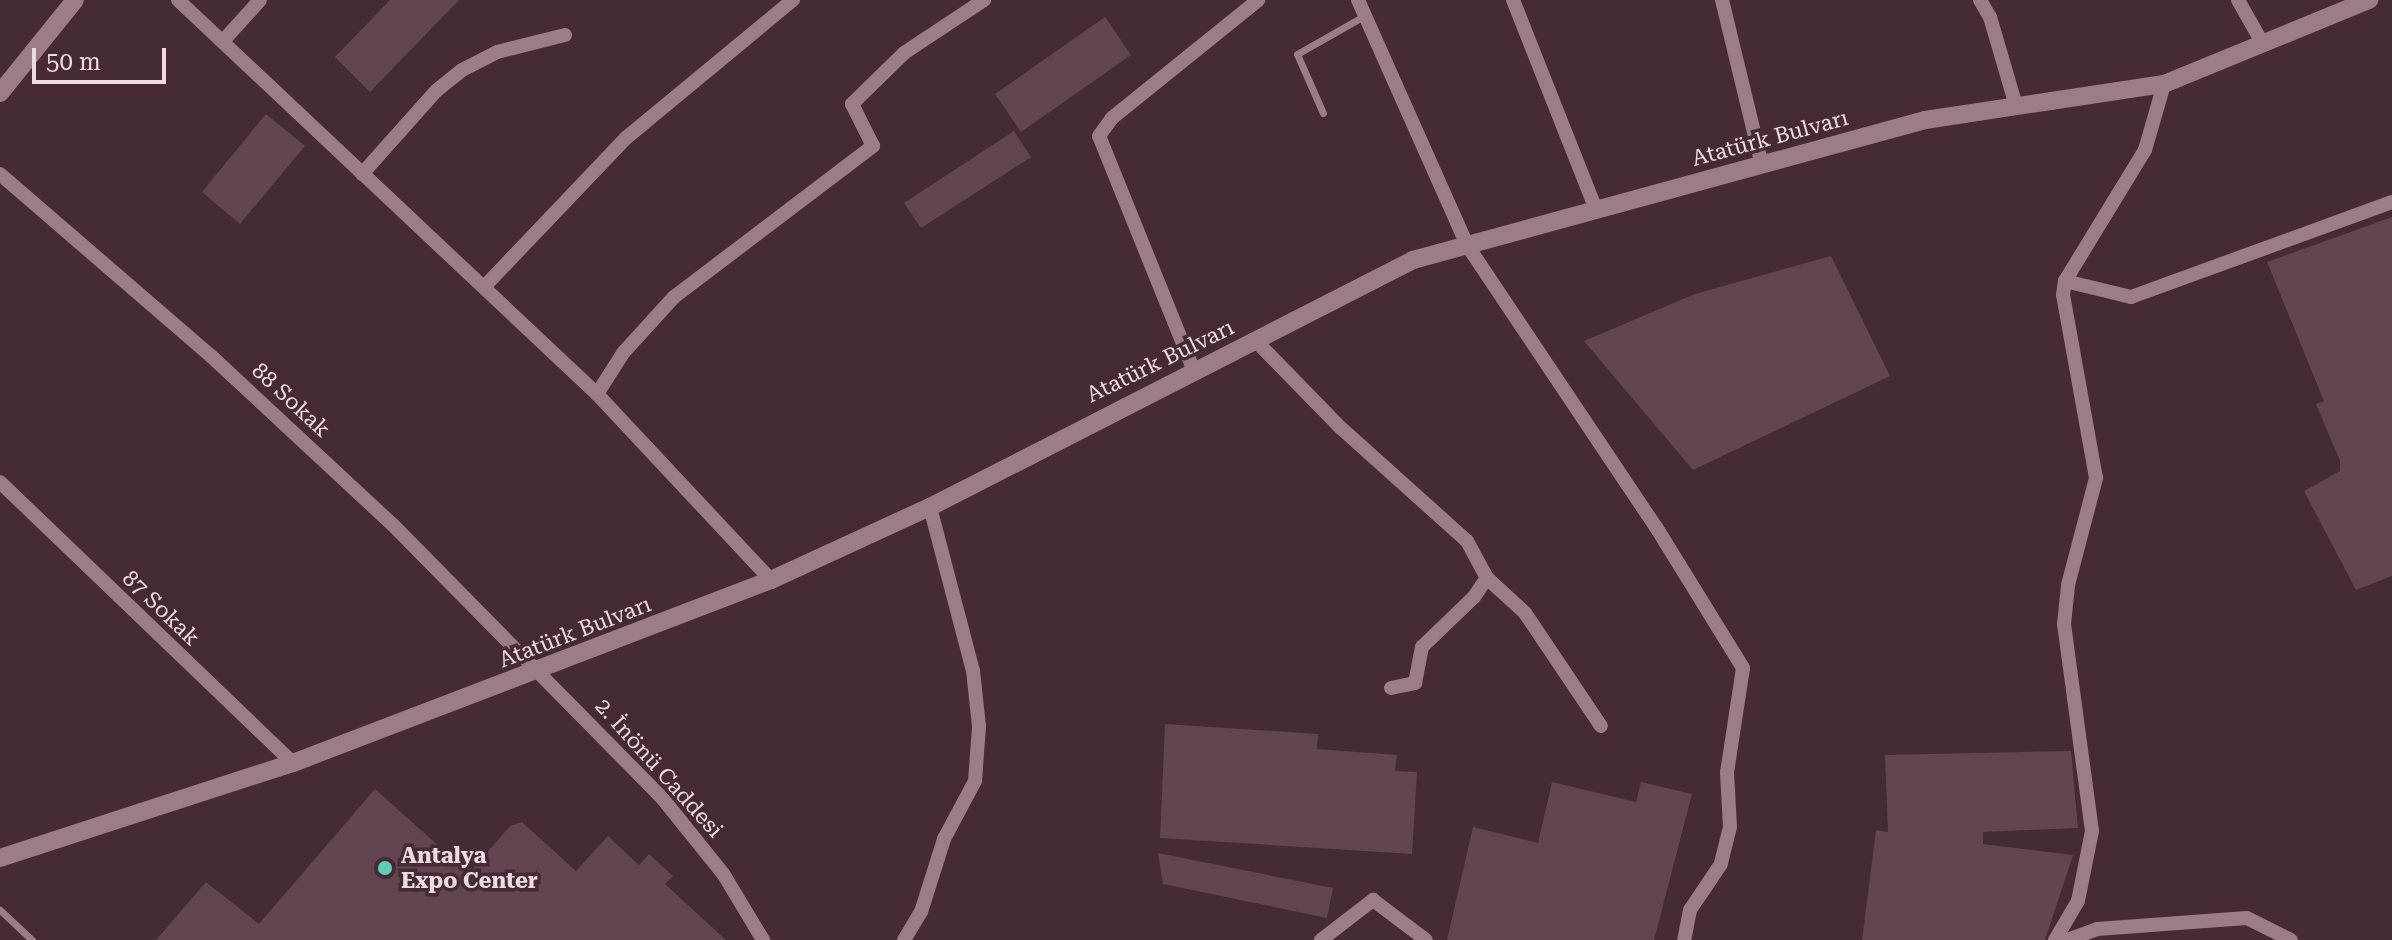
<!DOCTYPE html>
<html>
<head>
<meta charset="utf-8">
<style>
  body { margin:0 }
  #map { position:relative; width:2392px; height:940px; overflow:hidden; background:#462a37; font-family:"Roboto Serif",serif }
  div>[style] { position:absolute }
  .building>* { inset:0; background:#624452 }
  .service>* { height:7px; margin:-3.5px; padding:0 3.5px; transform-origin:3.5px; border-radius:3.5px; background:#9c7b8a }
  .minor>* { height:14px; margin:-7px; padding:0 7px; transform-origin:7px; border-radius:7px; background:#9c7b8a }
  .tertiary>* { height:18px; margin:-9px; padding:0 9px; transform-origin:9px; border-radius:9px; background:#9c7b8a }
  .dots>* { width:22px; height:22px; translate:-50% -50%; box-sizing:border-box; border:4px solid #462a37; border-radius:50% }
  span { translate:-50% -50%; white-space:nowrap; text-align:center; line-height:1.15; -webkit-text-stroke:7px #462a37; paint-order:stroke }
  .street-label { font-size:22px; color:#eddbe2 }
  .poi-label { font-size:22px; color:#eddbe2; font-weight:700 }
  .left { translate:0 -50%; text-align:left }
  .scale { position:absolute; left:32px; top:48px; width:134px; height:36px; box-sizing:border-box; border:4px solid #eddbe2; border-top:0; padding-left:10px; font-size:24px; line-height:28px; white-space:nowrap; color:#eddbe2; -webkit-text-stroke:6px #462a37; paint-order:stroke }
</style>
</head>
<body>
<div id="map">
  <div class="building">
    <div style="clip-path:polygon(390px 0,459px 0,370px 92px,335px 57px)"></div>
    <div style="clip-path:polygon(1105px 17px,1131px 55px,1021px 132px,995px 94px)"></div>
    <div style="clip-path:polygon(266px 114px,305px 146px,240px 224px,202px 192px)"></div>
    <div style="clip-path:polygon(1014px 131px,1031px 157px,921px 228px,904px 203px)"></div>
    <div style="clip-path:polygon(2392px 217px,2392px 576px,2356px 590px,2304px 491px,2340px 471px,2340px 461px,2316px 404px,2324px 401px,2267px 262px)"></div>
    <div style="clip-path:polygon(1831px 256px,1890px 376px,1693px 470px,1584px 341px,1695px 294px)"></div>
    <div style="clip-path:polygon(1165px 724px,1318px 734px,1317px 749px,1397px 755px,1395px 771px,1417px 772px,1412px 854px,1160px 838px)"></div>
    <div style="clip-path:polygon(2071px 751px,2078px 828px,1983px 832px,1983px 844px,2073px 855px,2045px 940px,1862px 940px,1876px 830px,1888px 832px,1885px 755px)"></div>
    <div style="clip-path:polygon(1552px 782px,1636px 802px,1641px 782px,1692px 794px,1654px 940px,1447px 940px,1473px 827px,1538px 843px)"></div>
    <div style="clip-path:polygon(375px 789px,469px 873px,510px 826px,522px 822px,576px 871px,608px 836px,639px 865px,649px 854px,673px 876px,665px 884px,726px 940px,156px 940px,206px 882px,259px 924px)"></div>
    <div style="clip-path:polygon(1158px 853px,1333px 888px,1327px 918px,1163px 884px)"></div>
  </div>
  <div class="service">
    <div style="left:1323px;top:113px;width:64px;rotate:-113.8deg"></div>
    <div style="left:1297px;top:54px;width:77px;rotate:-29.6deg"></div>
    <div style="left:0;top:910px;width:44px;rotate:43.2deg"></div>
  </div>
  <div class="minor">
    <div style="left:178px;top:0;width:575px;rotate:43.24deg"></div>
    <div style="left:597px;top:394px;width:255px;rotate:46.9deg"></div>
    <div style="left:1358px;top:0;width:268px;rotate:66deg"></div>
    <div style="left:1467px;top:245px;width:339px;rotate:56.2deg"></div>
    <div style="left:1656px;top:527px;width:166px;rotate:58.3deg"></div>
    <div style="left:1743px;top:668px;width:105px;rotate:98.7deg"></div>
    <div style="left:1727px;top:772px;width:55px;rotate:86.9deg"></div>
    <div style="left:1730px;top:827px;width:38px;rotate:104deg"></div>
    <div style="left:1721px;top:864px;width:55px;rotate:124deg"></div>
    <div style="left:1690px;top:910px;width:31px;rotate:101deg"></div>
    <div style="left:1513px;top:0;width:226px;rotate:68.4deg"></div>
    <div style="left:1722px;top:0;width:170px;rotate:76.4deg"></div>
    <div style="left:1980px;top:0;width:20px;rotate:60deg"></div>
    <div style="left:1990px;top:17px;width:93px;rotate:73.7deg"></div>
    <div style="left:2238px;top:0;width:51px;rotate:60.4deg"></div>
    <div style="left:223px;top:41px;width:55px;rotate:-47.9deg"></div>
    <div style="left:0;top:174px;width:279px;rotate:40.8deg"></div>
    <div style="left:211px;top:356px;width:247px;rotate:42.9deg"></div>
    <div style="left:392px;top:524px;width:386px;rotate:45.4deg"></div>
    <div style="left:663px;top:799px;width:97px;rotate:51.2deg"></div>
    <div style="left:724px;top:875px;width:76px;rotate:59deg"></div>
    <div style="left:362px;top:174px;width:111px;rotate:-48.3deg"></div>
    <div style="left:436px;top:91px;width:33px;rotate:-39deg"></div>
    <div style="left:462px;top:70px;width:39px;rotate:-27deg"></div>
    <div style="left:497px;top:52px;width:70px;rotate:-14deg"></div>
    <div style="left:2065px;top:281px;width:68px;rotate:13.6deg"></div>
    <div style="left:2131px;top:297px;width:278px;rotate:-20deg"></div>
    <div style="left:484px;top:287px;width:206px;rotate:-46.4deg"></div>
    <div style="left:626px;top:138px;width:217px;rotate:-39.6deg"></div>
    <div style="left:1255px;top:340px;width:123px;rotate:45.7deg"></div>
    <div style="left:1341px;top:428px;width:169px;rotate:41.9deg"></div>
    <div style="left:1467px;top:541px;width:42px;rotate:61.6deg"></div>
    <div style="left:1487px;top:578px;width:52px;rotate:42.6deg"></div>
    <div style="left:1525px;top:613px;width:136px;rotate:56.1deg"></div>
    <div style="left:1194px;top:371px;width:253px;rotate:-112deg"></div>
    <div style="left:1099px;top:136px;width:22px;rotate:-54deg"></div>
    <div style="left:1112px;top:118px;width:188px;rotate:-38.9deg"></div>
    <div style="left:597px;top:394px;width:49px;rotate:-57.6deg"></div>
    <div style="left:623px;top:353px;width:76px;rotate:-47.7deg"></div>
    <div style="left:674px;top:297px;width:250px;rotate:-37.2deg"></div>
    <div style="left:873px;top:146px;width:47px;rotate:-116.6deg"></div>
    <div style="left:852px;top:104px;width:73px;rotate:-44.4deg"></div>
    <div style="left:904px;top:53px;width:96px;rotate:-33.5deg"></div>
    <div style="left:0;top:482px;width:406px;rotate:43.8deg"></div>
    <div style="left:1391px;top:688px;width:25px;rotate:-12deg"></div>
    <div style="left:1415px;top:683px;width:37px;rotate:-79deg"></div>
    <div style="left:1422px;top:647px;width:72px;rotate:-43.9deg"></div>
    <div style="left:1474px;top:597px;width:23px;rotate:-56deg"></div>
    <div style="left:904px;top:940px;width:33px;rotate:-59deg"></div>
    <div style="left:921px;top:912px;width:77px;rotate:-72.5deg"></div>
    <div style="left:944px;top:839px;width:66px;rotate:-61.9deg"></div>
    <div style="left:975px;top:781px;width:55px;rotate:-85.8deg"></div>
    <div style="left:979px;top:726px;width:55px;rotate:-96.2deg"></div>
    <div style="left:973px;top:671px;width:170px;rotate:-104.7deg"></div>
    <div style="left:1321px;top:940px;width:66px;rotate:-37.6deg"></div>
    <div style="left:1373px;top:900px;width:66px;rotate:37deg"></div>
    <div style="left:2055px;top:940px;width:45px;rotate:-59.5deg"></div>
    <div style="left:2078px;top:901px;width:71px;rotate:-78.7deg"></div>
    <div style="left:2092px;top:831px;width:209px;rotate:-97.7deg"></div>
    <div style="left:2064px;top:624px;width:39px;rotate:-84deg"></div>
    <div style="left:2068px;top:585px;width:111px;rotate:-75.3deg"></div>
    <div style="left:2096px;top:478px;width:186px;rotate:-100.2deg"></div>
    <div style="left:2063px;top:295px;width:14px;rotate:-82deg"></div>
    <div style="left:2065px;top:281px;width:153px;rotate:-58.6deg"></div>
    <div style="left:2145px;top:150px;width:69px;rotate:-73.9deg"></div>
    <div style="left:2067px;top:940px;width:32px;rotate:-20deg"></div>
    <div style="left:2097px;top:929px;width:150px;rotate:-4.2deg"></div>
    <div style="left:2247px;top:918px;width:49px;rotate:26.6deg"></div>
  </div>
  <div class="tertiary">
    <div style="left:0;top:93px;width:119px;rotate:-51.1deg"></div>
    <div style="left:0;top:858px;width:308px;rotate:-18deg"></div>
    <div style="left:293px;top:763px;width:512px;rotate:-20.95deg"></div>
    <div style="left:771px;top:580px;width:175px;rotate:-24.7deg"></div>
    <div style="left:930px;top:507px;width:542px;rotate:-27.08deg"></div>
    <div style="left:1413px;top:260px;width:531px;rotate:-15.29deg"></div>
    <div style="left:1925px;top:120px;width:242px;rotate:-8.6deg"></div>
    <div style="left:2164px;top:84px;width:222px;rotate:-22.3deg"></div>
  </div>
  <div class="dots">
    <div style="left:385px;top:868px;background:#5eceb8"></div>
  </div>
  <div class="street-label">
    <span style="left:1770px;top:138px;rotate:-15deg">Atatürk Bulvarı</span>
    <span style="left:1160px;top:361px;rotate:-26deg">Atatürk Bulvarı</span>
    <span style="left:291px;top:400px;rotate:43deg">88 Sokak</span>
    <span style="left:161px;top:608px;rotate:44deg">87 Sokak</span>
    <span style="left:575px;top:632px;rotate:-21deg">Atatürk Bulvarı</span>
    <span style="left:659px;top:768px;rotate:48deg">2. İnönü Caddesi</span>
  </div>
  <div class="poi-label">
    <span class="left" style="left:401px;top:868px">Antalya<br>Expo Center</span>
  </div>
  <div class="scale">50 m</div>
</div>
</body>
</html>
